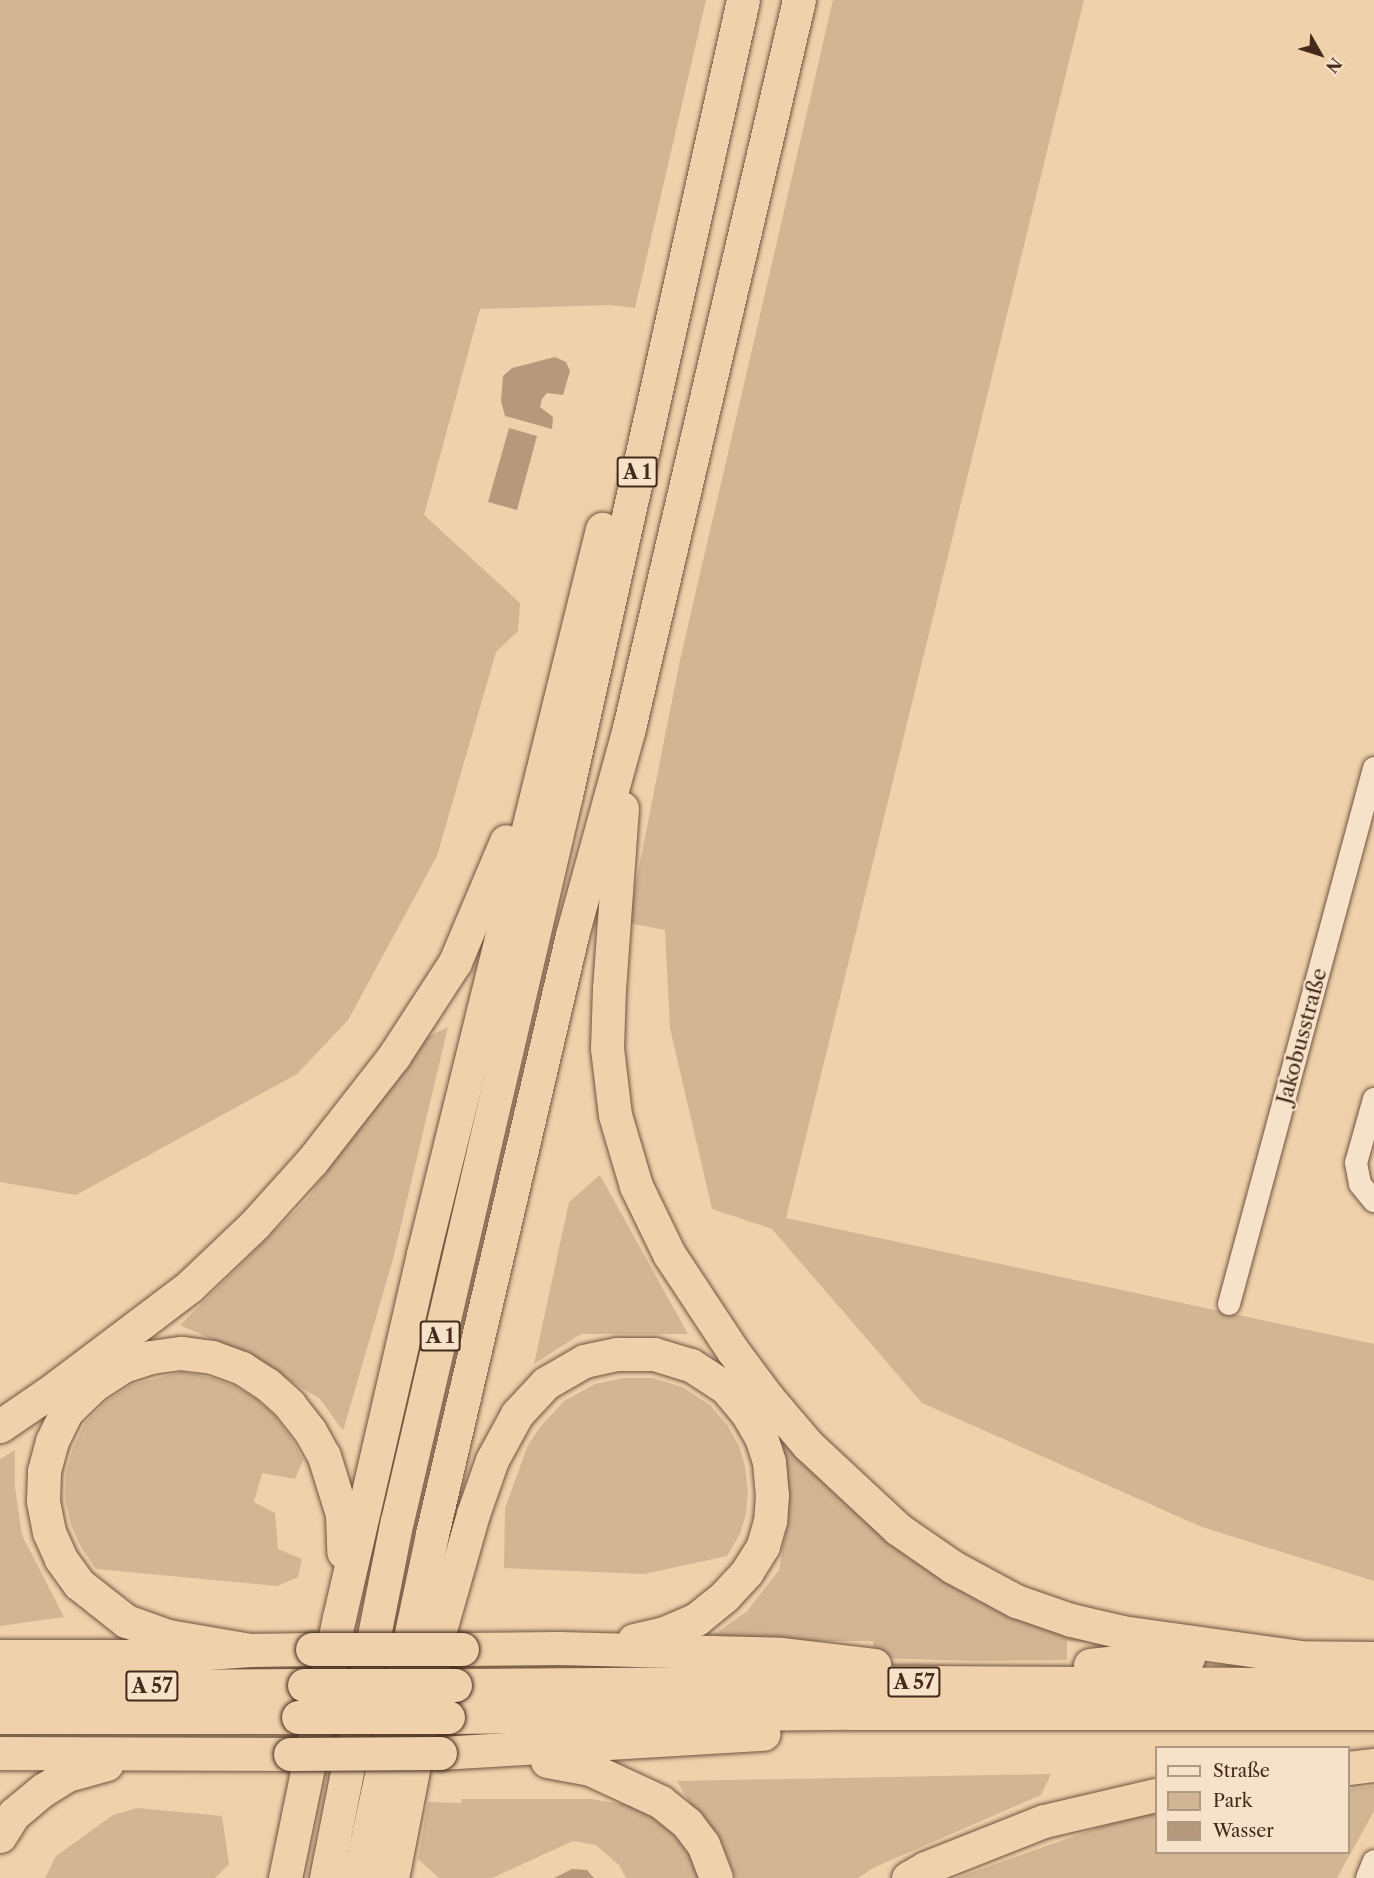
<!DOCTYPE html>
<html>
<head>
<meta charset="utf-8">
<style>
  body { margin:0 }
  #map { position:relative; width:1374px; height:1878px; overflow:hidden; background:#efd2ab; font-family:"Libre Caslon Text",serif }
  div>[style] { position:absolute }
  .green>* { inset:0; background:#d2b593 }
  .water>* { inset:0; background:#b5997a }
  .roads { filter:drop-shadow(0 0 2px #705440) drop-shadow(0 0 2px #705440) }
  .minor>* { height:22px; margin:-11px; padding:0 11px; transform-origin:11px; border-radius:11px; background:#f5e2c8 }
  .highway>* { height:33px; margin:-16.5px; padding:0 16.5px; transform-origin:16.5px; border-radius:16.5px; background:#efd2ab }
  .bridges { filter:drop-shadow(0 0 2px #452a1c) drop-shadow(0 0 2px #452a1c) }
  .highway-bridge>* { height:33px; margin:-16.5px; padding:0 16.5px; transform-origin:16.5px; border-radius:16.5px; background:#efd2ab }
  span { translate:-50% -50%; white-space:nowrap; text-align:center; line-height:1.15; -webkit-text-stroke:4.5px #f5e2c8; paint-order:stroke }
  .shield-label span { padding:2px 4px; background:#f5e2c8; border:2px solid; border-radius:4px; -webkit-text-stroke-width:0 }
  .shield-label { font-size:20px; color:#452a1c; font-weight:700 }
  .street-label { font-size:21px; color:#452a1c }
  .legend { position:absolute; left:1155px; top:1746px; width:195px; height:108px; box-sizing:border-box; background:#f5e2c8; border:2px solid #af9883; margin:0; padding:8px 10px; list-style:none; font-size:18px; color:#452a1c }
  .legend li { display:flex; align-items:center; gap:12px; height:30px }
  .legend b { width:30px; border:2px solid #af9883 }
  .north { position:absolute; left:1290px; top:24px; width:60px; height:60px; -webkit-text-stroke:4px #f5e2c8; paint-order:stroke; rotate:129deg; font-size:16px; font-weight:700; line-height:24px; text-align:center; color:#452a1c }
  .north::after { content:''; display:block; margin:auto; width:21px; height:27px; background:#452a1c; clip-path:polygon(50% 0,100% 100%,50% 72%,0 100%) }
</style>
</head>
<body>
<div id="map">
  <div class="green">
    <div style="clip-path:polygon(0 0,706px 0,635px 308px,610px 305px,480px 309px,424px 515px,520px 603px,518px 631px,496px 652px,437px 856px,348px 1020px,297px 1074px,76px 1195px,0 1182px)"></div>
    <div style="clip-path:polygon(833px 0,1084px 0,786px 1218px,1374px 1344px,1374px 1581px,1202px 1527px,922px 1403px,772px 1229px,712px 1209px,670px 1028px,665px 930px,628px 923px,680px 660px)"></div>
    <div style="clip-path:polygon(448px 1027px,393px 1259px,343px 1431px,320px 1399px,255px 1359px,180px 1325px,307px 1199px,419px 1041px)"></div>
    <div style="clip-path:polygon(600px 1175px,688px 1334px,581px 1334px,534px 1364px,569px 1202px)"></div>
    <div style="clip-path:polygon(182px 1372px,209px 1377px,235px 1386px,256px 1399px,275px 1416px,292px 1439px,303px 1460px,295px 1479px,262px 1473px,254px 1502px,275px 1513px,278px 1549px,302px 1559px,298px 1577px,277px 1586px,96px 1569px,81px 1547px,71px 1525px,65px 1499px,66px 1473px,73px 1448px,85px 1423px,108px 1400px,133px 1384px)"></div>
    <div style="clip-path:polygon(623px 1378px,652px 1378px,682px 1387px,710px 1405px,728px 1426px,739px 1446px,745px 1466px,748px 1492px,746px 1514px,740px 1534px,727px 1556px,644px 1574px,504px 1568px,505px 1508px,528px 1445px,540px 1427px,564px 1401px,595px 1384px)"></div>
    <div style="clip-path:polygon(757px 1407px,807px 1460px,1108px 1643px,1067px 1641px,1067px 1660px,978px 1661px,875px 1658px,873px 1641px,714px 1641px,712px 1636px,747px 1611px,779px 1570px,788px 1517px,780px 1454px)"></div>
    <div style="clip-path:polygon(15px 1450px,15px 1487px,22px 1535px,64px 1617px,0 1626px,0 1459px)"></div>
    <div style="clip-path:polygon(1051px 1774px,1041px 1795px,873px 1868px,858px 1878px,736px 1878px,719px 1836px,692px 1807px,677px 1781px)"></div>
    <div style="clip-path:polygon(1374px 1786px,1374px 1811px,1337px 1878px,956px 1878px,1142px 1812px,1156px 1810px,1156px 1852px,1348px 1852px,1349px 1789px)"></div>
    <div style="clip-path:polygon(462px 1799px,591px 1799px,634px 1806px,667px 1825px,690px 1855px,701px 1878px,626px 1878px,619px 1865px,596px 1845px,573px 1841px,492px 1878px,439px 1878px,418px 1859px,428px 1802px,461px 1803px)"></div>
    <div style="clip-path:polygon(137px 1808px,222px 1816px,229px 1864px,215px 1878px,45px 1878px,56px 1856px,113px 1815px)"></div>
  </div>
  <div class="water">
    <div style="clip-path:polygon(555px 357px,566px 362px,570px 371px,563px 395px,547px 393px,542px 399px,540px 407px,553px 417px,552px 429px,505px 416px,501px 401px,503px 376px,512px 368px)"></div>
    <div style="clip-path:polygon(509px 428px,537px 436px,517px 510px,488px 502px)"></div>
    <div style="clip-path:polygon(572px 1869px,587px 1870px,594px 1878px,554px 1878px)"></div>
  </div>
  <div class="roads">
    <div class="minor">
      <div style="left:1374px;top:1099px;width:66px;rotate:105.7deg"></div>
      <div style="left:1356px;top:1163px;width:21px;rotate:79deg"></div>
      <div style="left:1360px;top:1184px;width:22px;rotate:51deg"></div>
      <div style="left:1229px;top:1304px;width:555px;rotate:-74.86deg"></div>
      <div style="left:1367px;top:1878px;width:18px;rotate:-68deg"></div>
    </div>
    <div class="highway">
      <div style="left:622px;top:808px;width:180px;rotate:94.1deg"></div>
      <div style="left:609px;top:988px;width:60px;rotate:91.9deg"></div>
      <div style="left:607px;top:1048px;width:67px;rotate:83.2deg"></div>
      <div style="left:615px;top:1115px;width:74px;rotate:73.5deg"></div>
      <div style="left:636px;top:1186px;width:76px;rotate:64.1deg"></div>
      <div style="left:669px;top:1254px;width:116px;rotate:56.6deg"></div>
      <div style="left:733px;top:1351px;width:59px;rotate:53.3deg"></div>
      <div style="left:768px;top:1398px;width:62px;rotate:49.6deg"></div>
      <div style="left:808px;top:1445px;width:123px;rotate:43deg"></div>
      <div style="left:898px;top:1529px;width:67px;rotate:34.6deg"></div>
      <div style="left:953px;top:1567px;width:72px;rotate:28.4deg"></div>
      <div style="left:1016px;top:1601px;width:58px;rotate:19.1deg"></div>
      <div style="left:1071px;top:1620px;width:52px;rotate:13.2deg"></div>
      <div style="left:1122px;top:1632px;width:179px;rotate:8deg"></div>
      <div style="left:0;top:1426px;width:65px;rotate:-34.4deg"></div>
      <div style="left:54px;top:1389px;width:171px;rotate:-37.1deg"></div>
      <div style="left:190px;top:1286px;width:90px;rotate:-43.6deg"></div>
      <div style="left:255px;top:1224px;width:85px;rotate:-47.9deg"></div>
      <div style="left:312px;top:1161px;width:133px;rotate:-52deg"></div>
      <div style="left:394px;top:1056px;width:112px;rotate:-57deg"></div>
      <div style="left:455px;top:962px;width:131px;rotate:-67.1deg"></div>
      <div style="left:442px;top:1623px;width:113px;rotate:-74.1deg"></div>
      <div style="left:473px;top:1514px;width:57px;rotate:-70.6deg"></div>
      <div style="left:492px;top:1460px;width:52px;rotate:-61.5deg"></div>
      <div style="left:517px;top:1414px;width:42px;rotate:-46.9deg"></div>
      <div style="left:546px;top:1383px;width:44px;rotate:-30.1deg"></div>
      <div style="left:584px;top:1361px;width:35px;rotate:-12deg"></div>
      <div style="left:618px;top:1354px;width:36px"></div>
      <div style="left:654px;top:1354px;width:39px;rotate:17deg"></div>
      <div style="left:691px;top:1365px;width:42px;rotate:33.3deg"></div>
      <div style="left:726px;top:1388px;width:33px;rotate:50deg"></div>
      <div style="left:747px;top:1413px;width:28px;rotate:60deg"></div>
      <div style="left:761px;top:1437px;width:26px;rotate:72deg"></div>
      <div style="left:769px;top:1462px;width:33px;rotate:85deg"></div>
      <div style="left:772px;top:1495px;width:26px;rotate:94deg"></div>
      <div style="left:770px;top:1521px;width:26px;rotate:106deg"></div>
      <div style="left:763px;top:1546px;width:31px;rotate:122deg"></div>
      <div style="left:747px;top:1572px;width:33px;rotate:133deg"></div>
      <div style="left:725px;top:1596px;width:36px;rotate:141deg"></div>
      <div style="left:697px;top:1619px;width:36px;rotate:157deg"></div>
      <div style="left:664px;top:1633px;width:31px;rotate:167deg"></div>
      <div style="left:462px;top:1649px;width:97px;rotate:-0.6deg"></div>
      <div style="left:559px;top:1648px;width:222px;rotate:1.5deg"></div>
      <div style="left:781px;top:1654px;width:94px;rotate:6.7deg"></div>
      <div style="left:250px;top:1650px;width:83px;rotate:-170.3deg"></div>
      <div style="left:168px;top:1636px;width:45px;rotate:-160.3deg"></div>
      <div style="left:126px;top:1621px;width:60px;rotate:-141.8deg"></div>
      <div style="left:79px;top:1584px;width:31px;rotate:-126deg"></div>
      <div style="left:61px;top:1559px;width:30px;rotate:-114deg"></div>
      <div style="left:49px;top:1532px;width:32px;rotate:-101deg"></div>
      <div style="left:43px;top:1501px;width:30px;rotate:-88deg"></div>
      <div style="left:44px;top:1471px;width:31px;rotate:-75deg"></div>
      <div style="left:52px;top:1441px;width:32px;rotate:-64deg"></div>
      <div style="left:66px;top:1412px;width:39px;rotate:-44deg"></div>
      <div style="left:94px;top:1385px;width:35px;rotate:-33deg"></div>
      <div style="left:123px;top:1366px;width:29px;rotate:-18deg"></div>
      <div style="left:151px;top:1357px;width:30px;rotate:-8deg"></div>
      <div style="left:181px;top:1353px;width:31px;rotate:7deg"></div>
      <div style="left:212px;top:1357px;width:32px;rotate:20deg"></div>
      <div style="left:242px;top:1368px;width:30px;rotate:33deg"></div>
      <div style="left:267px;top:1384px;width:30px;rotate:42deg"></div>
      <div style="left:289px;top:1404px;width:34px;rotate:52deg"></div>
      <div style="left:310px;top:1431px;width:29px;rotate:61deg"></div>
      <div style="left:324px;top:1456px;width:61px;rotate:72.8deg"></div>
      <div style="left:342px;top:1514px;width:38px;rotate:88deg"></div>
      <div style="left:0;top:1656px;width:165px"></div>
      <div style="left:165px;top:1656px;width:85px;rotate:-4deg"></div>
      <div style="left:250px;top:1650px;width:62px;rotate:-0.9deg"></div>
      <div style="left:1279px;top:1657px;width:95px;rotate:0.6deg"></div>
      <div style="left:1090px;top:1665px;width:61px;rotate:-6.5deg"></div>
      <div style="left:1151px;top:1658px;width:37px"></div>
      <div style="left:455px;top:1685px;width:464px;rotate:-0.4deg"></div>
      <div style="left:919px;top:1682px;width:455px;rotate:0.3deg"></div>
      <div style="left:0;top:1687px;width:304px;rotate:-0.4deg"></div>
      <div style="left:0;top:1717px;width:298px"></div>
      <div style="left:448px;top:1717px;width:403px;rotate:-0.6deg"></div>
      <div style="left:851px;top:1713px;width:523px"></div>
      <div style="left:0;top:1753px;width:290px;rotate:0.2deg"></div>
      <div style="left:440px;top:1753px;width:324px;rotate:-3.4deg"></div>
      <div style="left:547px;top:1761px;width:44px;rotate:10.5deg"></div>
      <div style="left:590px;top:1769px;width:78px;rotate:24.9deg"></div>
      <div style="left:661px;top:1802px;width:33px;rotate:39deg"></div>
      <div style="left:687px;top:1823px;width:26px;rotate:53deg"></div>
      <div style="left:703px;top:1844px;width:36px;rotate:69deg"></div>
      <div style="left:1348px;top:1768px;width:26px;rotate:-7deg"></div>
      <div style="left:0;top:1836px;width:26px;rotate:-58deg"></div>
      <div style="left:14px;top:1814px;width:38px;rotate:-40deg"></div>
      <div style="left:43px;top:1790px;width:28px;rotate:-32deg"></div>
      <div style="left:67px;top:1775px;width:41px;rotate:-15.4deg"></div>
      <div style="left:285px;top:1878px;width:266px;rotate:-78.3deg"></div>
      <div style="left:339px;top:1618px;width:374px;rotate:-77deg"></div>
      <div style="left:423px;top:1254px;width:747px;rotate:-76.13deg"></div>
      <div style="left:326px;top:1878px;width:364px;rotate:-78.8deg"></div>
      <div style="left:397px;top:1521px;width:745px;rotate:-76.9deg"></div>
      <div style="left:566px;top:795px;width:814px;rotate:-77.45deg"></div>
      <div style="left:359px;top:1878px;width:352px;rotate:-78deg"></div>
      <div style="left:432px;top:1534px;width:615px;rotate:-76.84deg"></div>
      <div style="left:572px;top:935px;width:215px;rotate:-74.6deg"></div>
      <div style="left:629px;top:728px;width:748px;rotate:-76.86deg"></div>
      <div style="left:392px;top:1878px;width:262px;rotate:-79deg"></div>
      <div style="left:908px;top:1878px;width:20px;rotate:-30deg"></div>
      <div style="left:925px;top:1868px;width:128px;rotate:-21.6deg"></div>
      <div style="left:1044px;top:1821px;width:115px;rotate:-13.1deg"></div>
    </div>
  </div>
  <div class="bridges">
    <div class="highway-bridge">
      <div style="left:312px;top:1649px;width:150px"></div>
      <div style="left:304px;top:1685px;width:151px"></div>
      <div style="left:298px;top:1717px;width:150px"></div>
      <div style="left:290px;top:1754px;width:150px;rotate:-0.4deg"></div>
    </div>
  </div>
  <div class="shield-label">
    <span style="left:637px;top:472px">A 1</span>
    <span style="left:440px;top:1336px">A 1</span>
    <span style="left:914px;top:1682px">A 57</span>
    <span style="left:152px;top:1686px">A 57</span>
  </div>
  <div class="street-label">
    <span style="left:1302px;top:1036px;rotate:-75deg">Jakobusstraße</span>
  </div>
  <ul class="legend">
  <li><b style="height:8px;background:#f5e2c8"></b>Straße</li>
  <li><b style="height:16px;background:#d2b593"></b>Park</li>
  <li><b style="height:16px;background:#b5997a"></b>Wasser</li>
  </ul>
  <div class="north">N</div>
</div>
</body>
</html>
